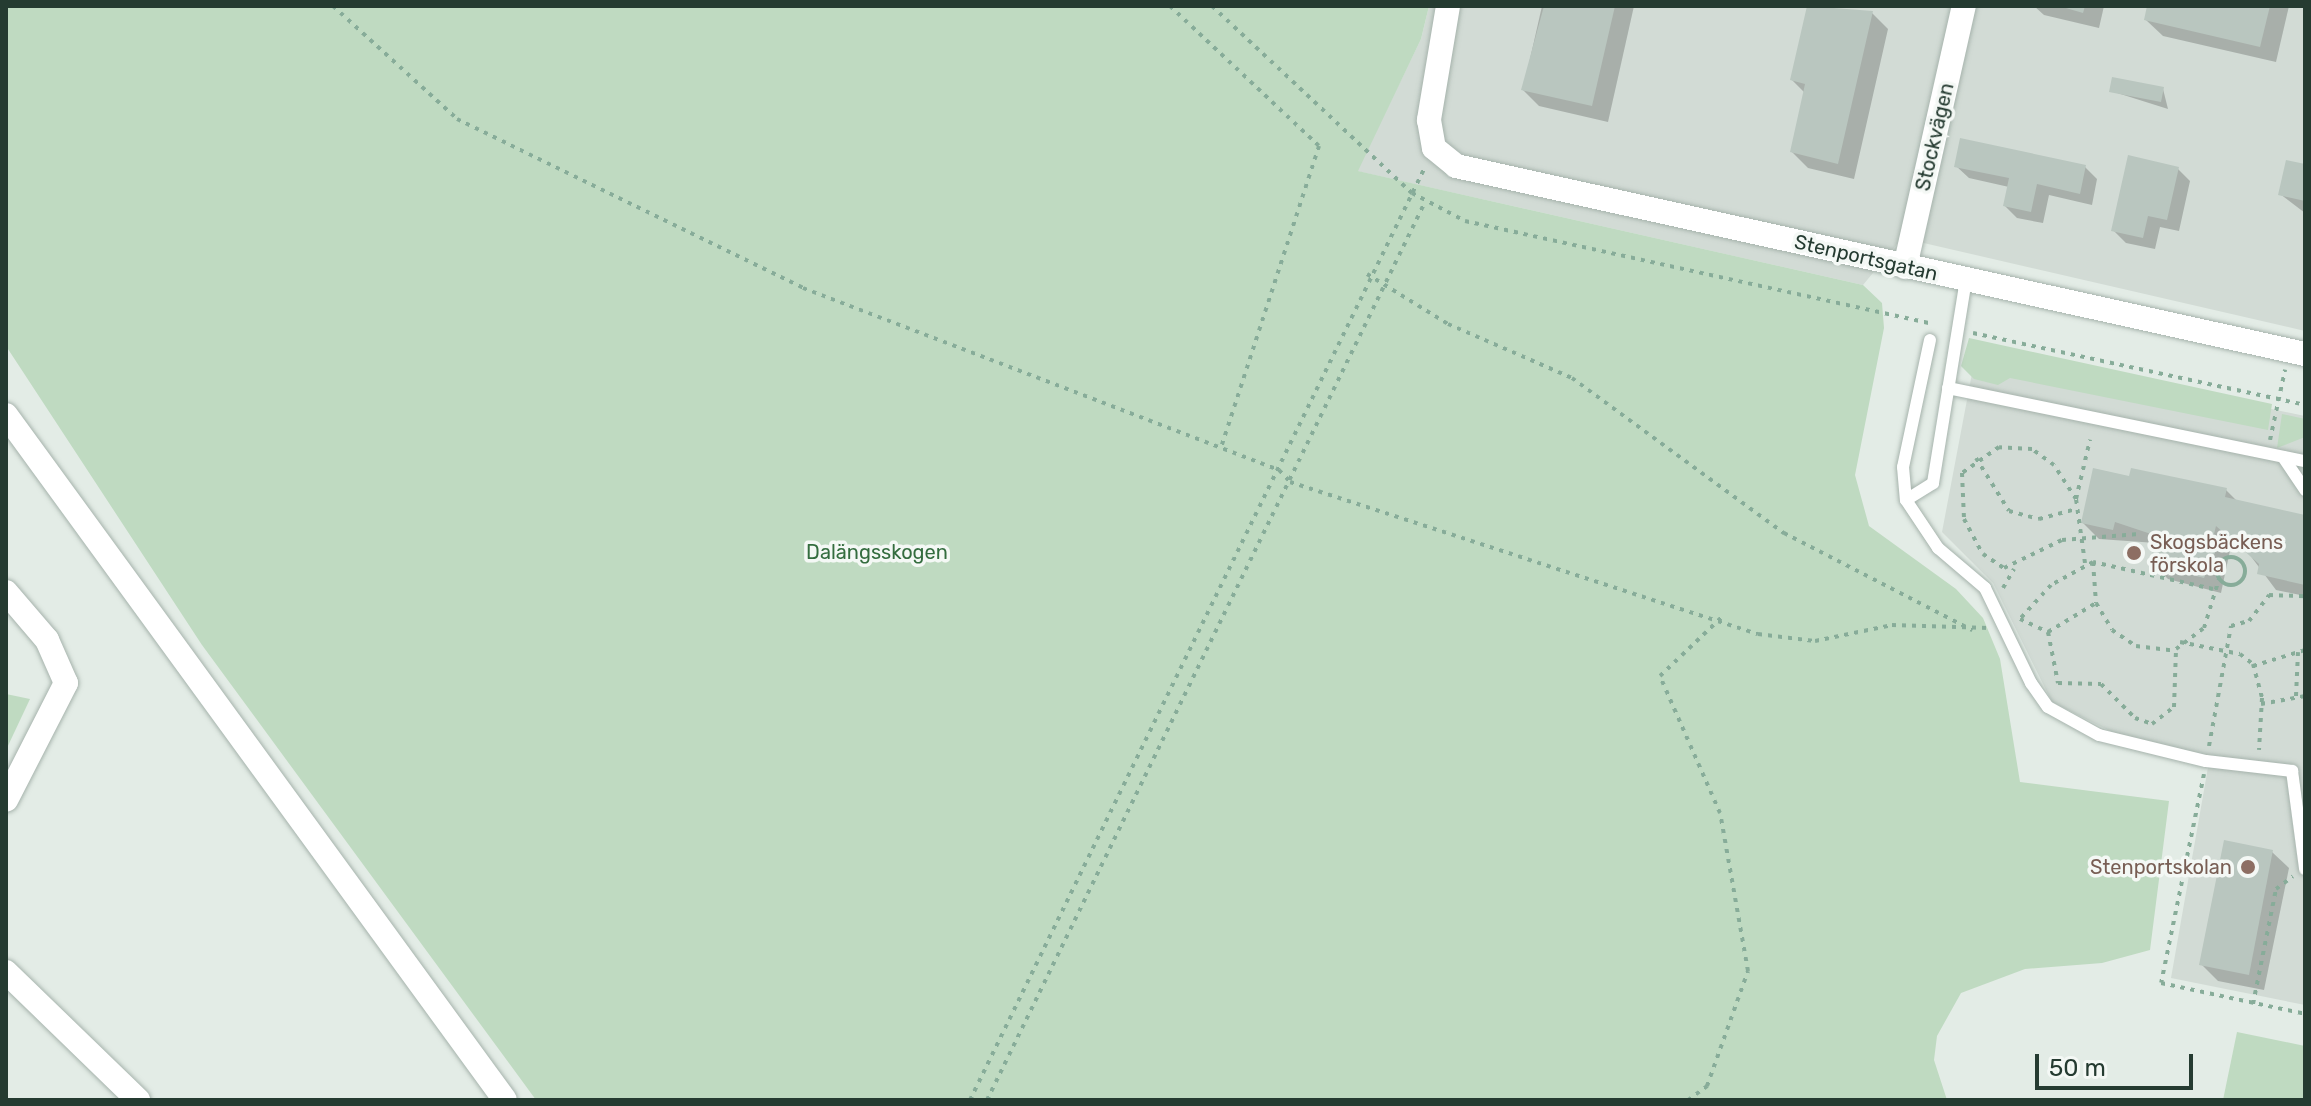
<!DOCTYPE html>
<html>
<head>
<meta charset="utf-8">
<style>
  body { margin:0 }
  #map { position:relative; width:2311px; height:1106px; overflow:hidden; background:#e3ece6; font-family:Rubik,sans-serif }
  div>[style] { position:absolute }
  .built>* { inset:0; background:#d2dbd5 }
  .green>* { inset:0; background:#bfdac1 }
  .shadow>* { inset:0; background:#0003 }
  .building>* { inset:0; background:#b9c6bf }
  .path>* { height:4px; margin-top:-2px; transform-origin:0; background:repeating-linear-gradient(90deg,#87ac99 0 4px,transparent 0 10px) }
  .path>.ring { margin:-2px; padding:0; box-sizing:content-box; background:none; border:4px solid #87ac99; border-radius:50% }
  .roads { filter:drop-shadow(0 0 2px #a6b3ac) drop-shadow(0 0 2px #a6b3ac) }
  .lane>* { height:12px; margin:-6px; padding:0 6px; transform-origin:6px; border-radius:6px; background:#fff }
  .street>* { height:24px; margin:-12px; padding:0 12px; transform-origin:12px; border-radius:12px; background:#fff }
  .secondary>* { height:24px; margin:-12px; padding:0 12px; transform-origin:12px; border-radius:12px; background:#fff }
  .dots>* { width:22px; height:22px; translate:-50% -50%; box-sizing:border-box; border:4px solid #f4f8f5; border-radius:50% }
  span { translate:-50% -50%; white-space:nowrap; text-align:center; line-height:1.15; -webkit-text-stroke:7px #f4f8f5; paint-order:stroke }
  .street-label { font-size:20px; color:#253b31 }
  .education-label { font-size:20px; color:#785e54 }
  .left { translate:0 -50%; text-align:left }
  .right { translate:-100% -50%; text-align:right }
  .park-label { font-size:20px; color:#346d3f }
  .frame { position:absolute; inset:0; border:8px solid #253b31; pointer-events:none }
  .scale { position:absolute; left:2035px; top:1054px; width:158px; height:36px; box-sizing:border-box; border:4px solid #253b31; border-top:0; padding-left:10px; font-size:24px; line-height:28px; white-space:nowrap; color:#253b31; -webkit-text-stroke:6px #f4f8f5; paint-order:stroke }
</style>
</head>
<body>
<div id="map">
  <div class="built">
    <div style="clip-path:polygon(1429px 6px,2305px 6px,2305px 331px,1902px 238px,1863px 285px,1357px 171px,1421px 39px)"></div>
    <div style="clip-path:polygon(1977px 347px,2305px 416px,2305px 1005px,2171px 978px,2210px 756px,2120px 736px,2052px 702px,1993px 583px,1942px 532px)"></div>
  </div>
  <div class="green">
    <div style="clip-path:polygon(6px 6px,1429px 6px,1421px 39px,1358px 171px,1863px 285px,1882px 303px,1884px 328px,1855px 475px,1869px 526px,1956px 589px,1983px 618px,2000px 659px,2020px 782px,2169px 801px,2150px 950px,2102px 963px,2025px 969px,1961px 993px,1937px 1036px,1934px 1060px,1947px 1100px,536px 1100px,202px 645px,6px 346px)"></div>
    <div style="clip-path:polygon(1969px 338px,2272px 404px,2268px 430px,2010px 378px,1998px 385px,1974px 379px,1961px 366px)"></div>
    <div style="clip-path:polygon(2282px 414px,2305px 419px,2305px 437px,2277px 448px)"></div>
    <div style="clip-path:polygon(6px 694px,30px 699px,6px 750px)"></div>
    <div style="clip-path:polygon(2237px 1032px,2305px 1046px,2305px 1100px,2223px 1100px)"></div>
  </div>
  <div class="shadow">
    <div style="clip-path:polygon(1542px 6px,1634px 6px,1608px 122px,1539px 106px,1523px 90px)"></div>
    <div style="clip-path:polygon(1809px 6px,1872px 13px,1888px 29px,1854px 179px,1808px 168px,1792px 152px,1805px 93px,1792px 80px)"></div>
    <div style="clip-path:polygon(2034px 6px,2104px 6px,2099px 28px,2044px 15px)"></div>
    <div style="clip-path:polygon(2149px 6px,2289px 6px,2276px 62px,2163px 36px,2146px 20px)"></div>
    <div style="clip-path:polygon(2163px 89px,2168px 109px,2111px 91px)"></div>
    <div style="clip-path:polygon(1956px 166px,2085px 167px,2097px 179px,2092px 205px,2049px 195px,2043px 223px,2017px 218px,2005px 206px,2009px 187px,1969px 178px)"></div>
    <div style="clip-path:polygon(2305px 167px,2305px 213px,2280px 194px)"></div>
    <div style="clip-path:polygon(2178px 169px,2190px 181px,2179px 231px,2160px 227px,2155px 249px,2126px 243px,2113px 230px)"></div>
    <div style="clip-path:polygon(2131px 479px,2226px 490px,2239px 503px,2305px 521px,2305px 596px,2276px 590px,2241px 543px,2232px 541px,2221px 593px,2168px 579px,2152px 563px,2156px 543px,2099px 539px,2083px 523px)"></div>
    <div style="clip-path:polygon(2272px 852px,2289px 868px,2264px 990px,2218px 981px,2202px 965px)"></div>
  </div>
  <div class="building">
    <div style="clip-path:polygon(1544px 6px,1615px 6px,1592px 106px,1521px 90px)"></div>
    <div style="clip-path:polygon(1807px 6px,1873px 11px,1838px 164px,1790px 152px,1805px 84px,1790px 80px)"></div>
    <div style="clip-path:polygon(2059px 6px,2085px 6px,2083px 13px)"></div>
    <div style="clip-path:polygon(2147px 6px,2270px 6px,2260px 47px,2144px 20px)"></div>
    <div style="clip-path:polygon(2112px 77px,2164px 87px,2161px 102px,2109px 92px)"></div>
    <div style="clip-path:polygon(1960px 138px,2086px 165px,2080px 194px,2037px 184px,2031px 212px,2003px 206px,2009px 178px,1954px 167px)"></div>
    <div style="clip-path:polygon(2128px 155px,2179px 167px,2167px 220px,2148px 216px,2143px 238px,2111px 231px)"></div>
    <div style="clip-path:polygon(2286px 160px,2305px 164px,2305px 201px,2278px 195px)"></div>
    <div style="clip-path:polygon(2093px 468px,2129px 476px,2131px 468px,2227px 488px,2225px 497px,2305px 515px,2305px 585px,2257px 574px,2259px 564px,2216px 526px,2211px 546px,2217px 548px,2204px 578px,2150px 564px,2155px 542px,2163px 538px,2115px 522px,2113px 530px,2081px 523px)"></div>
    <div style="clip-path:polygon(2224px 840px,2273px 850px,2249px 975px,2199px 965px)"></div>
  </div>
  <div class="path">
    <div style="left:333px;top:6px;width:168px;rotate:42.3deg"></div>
    <div style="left:457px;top:119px;width:385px;rotate:26deg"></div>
    <div style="left:803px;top:288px;width:510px;rotate:20.92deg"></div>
    <div style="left:1279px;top:470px;width:16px;rotate:47deg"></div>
    <div style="left:1290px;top:482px;width:492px;rotate:18deg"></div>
    <div style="left:1758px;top:634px;width:57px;rotate:7deg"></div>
    <div style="left:1815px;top:641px;width:79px;rotate:-11.7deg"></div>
    <div style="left:1892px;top:625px;width:97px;rotate:1.8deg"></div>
    <div style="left:1170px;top:6px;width:204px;rotate:43.2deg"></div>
    <div style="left:1319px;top:146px;width:318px;rotate:108deg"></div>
    <div style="left:1212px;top:6px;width:274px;rotate:43.1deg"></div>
    <div style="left:1412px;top:193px;width:60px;rotate:27.8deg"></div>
    <div style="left:1465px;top:221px;width:476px;rotate:12.4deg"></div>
    <div style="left:1367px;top:274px;width:95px;rotate:31.7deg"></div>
    <div style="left:1448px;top:324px;width:135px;rotate:23.5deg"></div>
    <div style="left:1572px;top:378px;width:263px;rotate:36.2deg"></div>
    <div style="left:1784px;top:533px;width:212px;rotate:27.3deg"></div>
    <div style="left:1973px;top:333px;width:340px;rotate:12.2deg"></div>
    <div style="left:2270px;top:440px;width:72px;rotate:-77.9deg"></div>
    <div style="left:1976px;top:458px;width:62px;rotate:58.1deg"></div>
    <div style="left:2009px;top:511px;width:31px;rotate:15deg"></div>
    <div style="left:2039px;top:519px;width:38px;rotate:-15deg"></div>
    <div style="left:2076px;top:499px;width:40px;rotate:-122.9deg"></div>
    <div style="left:2054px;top:465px;width:27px;rotate:-144deg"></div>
    <div style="left:2032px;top:449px;width:33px;rotate:-177deg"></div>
    <div style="left:1999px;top:447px;width:45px;rotate:144.9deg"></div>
    <div style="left:1962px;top:473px;width:46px;rotate:87.5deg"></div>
    <div style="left:1964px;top:519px;width:40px;rotate:62deg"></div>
    <div style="left:1983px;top:554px;width:25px;rotate:34deg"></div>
    <div style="left:2004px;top:568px;width:64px;rotate:-25.8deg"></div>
    <div style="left:2062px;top:540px;width:77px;rotate:-4.5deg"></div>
    <div class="ring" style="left:2217px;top:557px;width:24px;height:24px"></div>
    <div style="left:2093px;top:562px;width:41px;rotate:85.8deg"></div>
    <div style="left:2096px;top:603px;width:31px;rotate:59deg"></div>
    <div style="left:2112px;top:630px;width:29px;rotate:34deg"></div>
    <div style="left:2136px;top:646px;width:39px;rotate:7deg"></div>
    <div style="left:2085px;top:563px;width:65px;rotate:-98deg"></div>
    <div style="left:2076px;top:499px;width:61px;rotate:-76.7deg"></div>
    <div style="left:2003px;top:588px;width:22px;rotate:-60deg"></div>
    <div style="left:2213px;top:589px;width:123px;rotate:-167.3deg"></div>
    <div style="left:2093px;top:562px;width:48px;rotate:151.3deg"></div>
    <div style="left:2051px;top:585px;width:46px;rotate:132.4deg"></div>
    <div style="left:2020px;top:619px;width:31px;rotate:25deg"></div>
    <div style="left:2048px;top:632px;width:52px;rotate:78.9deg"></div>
    <div style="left:2058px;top:683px;width:43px;rotate:1.3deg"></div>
    <div style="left:2101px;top:684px;width:48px;rotate:45deg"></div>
    <div style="left:2135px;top:718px;width:18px;rotate:19deg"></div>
    <div style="left:2152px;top:724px;width:28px;rotate:-38deg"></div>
    <div style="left:2174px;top:707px;width:58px;rotate:-88deg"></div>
    <div style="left:2176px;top:649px;width:35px;rotate:-37deg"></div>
    <div style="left:2204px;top:628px;width:51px;rotate:-73deg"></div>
    <div style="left:2048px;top:632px;width:56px;rotate:-31.1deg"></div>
    <div style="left:2180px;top:642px;width:61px;rotate:11.3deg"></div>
    <div style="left:2240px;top:654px;width:16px;rotate:38deg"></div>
    <div style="left:2253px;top:664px;width:35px;rotate:75deg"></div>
    <div style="left:2262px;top:698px;width:52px;rotate:93.3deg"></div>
    <div style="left:2253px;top:666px;width:54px;rotate:-17.1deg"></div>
    <div style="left:2296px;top:696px;width:44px;rotate:-87.4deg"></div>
    <div style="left:2261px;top:704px;width:45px;rotate:-10.3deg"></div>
    <div style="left:2209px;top:746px;width:122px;rotate:-79.6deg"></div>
    <div style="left:2231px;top:626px;width:19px;rotate:-16deg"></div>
    <div style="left:2249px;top:621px;width:33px;rotate:-52deg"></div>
    <div style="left:2269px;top:595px;width:36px;rotate:2deg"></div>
    <div style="left:2204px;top:774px;width:213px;rotate:101.6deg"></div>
    <div style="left:2161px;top:983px;width:147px;rotate:12.1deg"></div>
    <div style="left:2253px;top:1004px;width:117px;rotate:-78.7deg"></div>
    <div style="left:2276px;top:889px;width:21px;rotate:-37deg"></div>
    <div style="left:970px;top:1100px;width:1036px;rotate:-64deg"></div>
    <div style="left:987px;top:1100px;width:999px;rotate:-64deg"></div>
    <div style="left:1688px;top:1100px;width:24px;rotate:-36deg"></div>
    <div style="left:1707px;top:1086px;width:122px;rotate:-70.4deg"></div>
    <div style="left:1748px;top:971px;width:160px;rotate:-100deg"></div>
    <div style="left:1720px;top:813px;width:150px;rotate:-113.7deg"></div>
    <div style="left:1660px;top:676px;width:84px;rotate:-43.6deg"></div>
  </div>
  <div class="roads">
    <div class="lane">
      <div style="left:1930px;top:340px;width:130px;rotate:102deg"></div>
      <div style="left:1903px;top:467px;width:33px;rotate:85deg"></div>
      <div style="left:1906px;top:500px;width:58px;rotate:56.3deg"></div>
      <div style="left:1938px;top:548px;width:62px;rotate:40.4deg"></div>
      <div style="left:1985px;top:588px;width:106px;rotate:64.2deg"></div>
      <div style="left:2031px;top:683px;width:29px;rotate:55deg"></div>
      <div style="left:2048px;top:707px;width:58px;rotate:28.8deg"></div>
      <div style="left:2099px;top:735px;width:110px;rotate:13.7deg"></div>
      <div style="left:2206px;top:761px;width:87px;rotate:6.6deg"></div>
      <div style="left:2292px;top:771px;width:99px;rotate:82.4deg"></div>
      <div style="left:1948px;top:388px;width:364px;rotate:11.6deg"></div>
      <div style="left:2283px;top:457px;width:40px;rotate:56deg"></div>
      <div style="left:1906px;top:500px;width:32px;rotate:-32deg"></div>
      <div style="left:1933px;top:483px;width:206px;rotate:-80.8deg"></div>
    </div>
    <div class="street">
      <div style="left:1448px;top:6px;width:116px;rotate:99.5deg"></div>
      <div style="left:1429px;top:120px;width:28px;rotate:80deg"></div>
      <div style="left:1434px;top:148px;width:28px;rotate:39deg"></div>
      <div style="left:1456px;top:166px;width:870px;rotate:12.49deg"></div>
      <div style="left:1905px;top:267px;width:268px;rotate:-77.3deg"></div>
      <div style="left:6px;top:592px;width:63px;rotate:49.5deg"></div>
      <div style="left:47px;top:640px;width:47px;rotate:66.2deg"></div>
      <div style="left:66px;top:683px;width:131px;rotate:117.1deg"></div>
      <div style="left:6px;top:972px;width:184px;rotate:44.1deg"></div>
    </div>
    <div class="secondary">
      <div style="left:6px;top:415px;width:847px;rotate:53.93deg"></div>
    </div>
  </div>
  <div class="dots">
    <div style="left:2134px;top:553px;background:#8d6e63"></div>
    <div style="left:2248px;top:867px;background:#8d6e63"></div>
  </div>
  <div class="street-label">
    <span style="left:1935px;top:137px;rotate:-77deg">Stockvägen</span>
    <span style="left:1866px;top:258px;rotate:13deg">Stenportsgatan</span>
  </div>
  <div class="education-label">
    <span class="left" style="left:2150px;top:554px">Skogsbäckens<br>förskola</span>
    <span class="right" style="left:2232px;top:867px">Stenportskolan</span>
  </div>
  <div class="park-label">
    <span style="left:877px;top:552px">Dalängsskogen</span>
  </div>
  <div class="frame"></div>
  <div class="scale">50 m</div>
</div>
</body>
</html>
